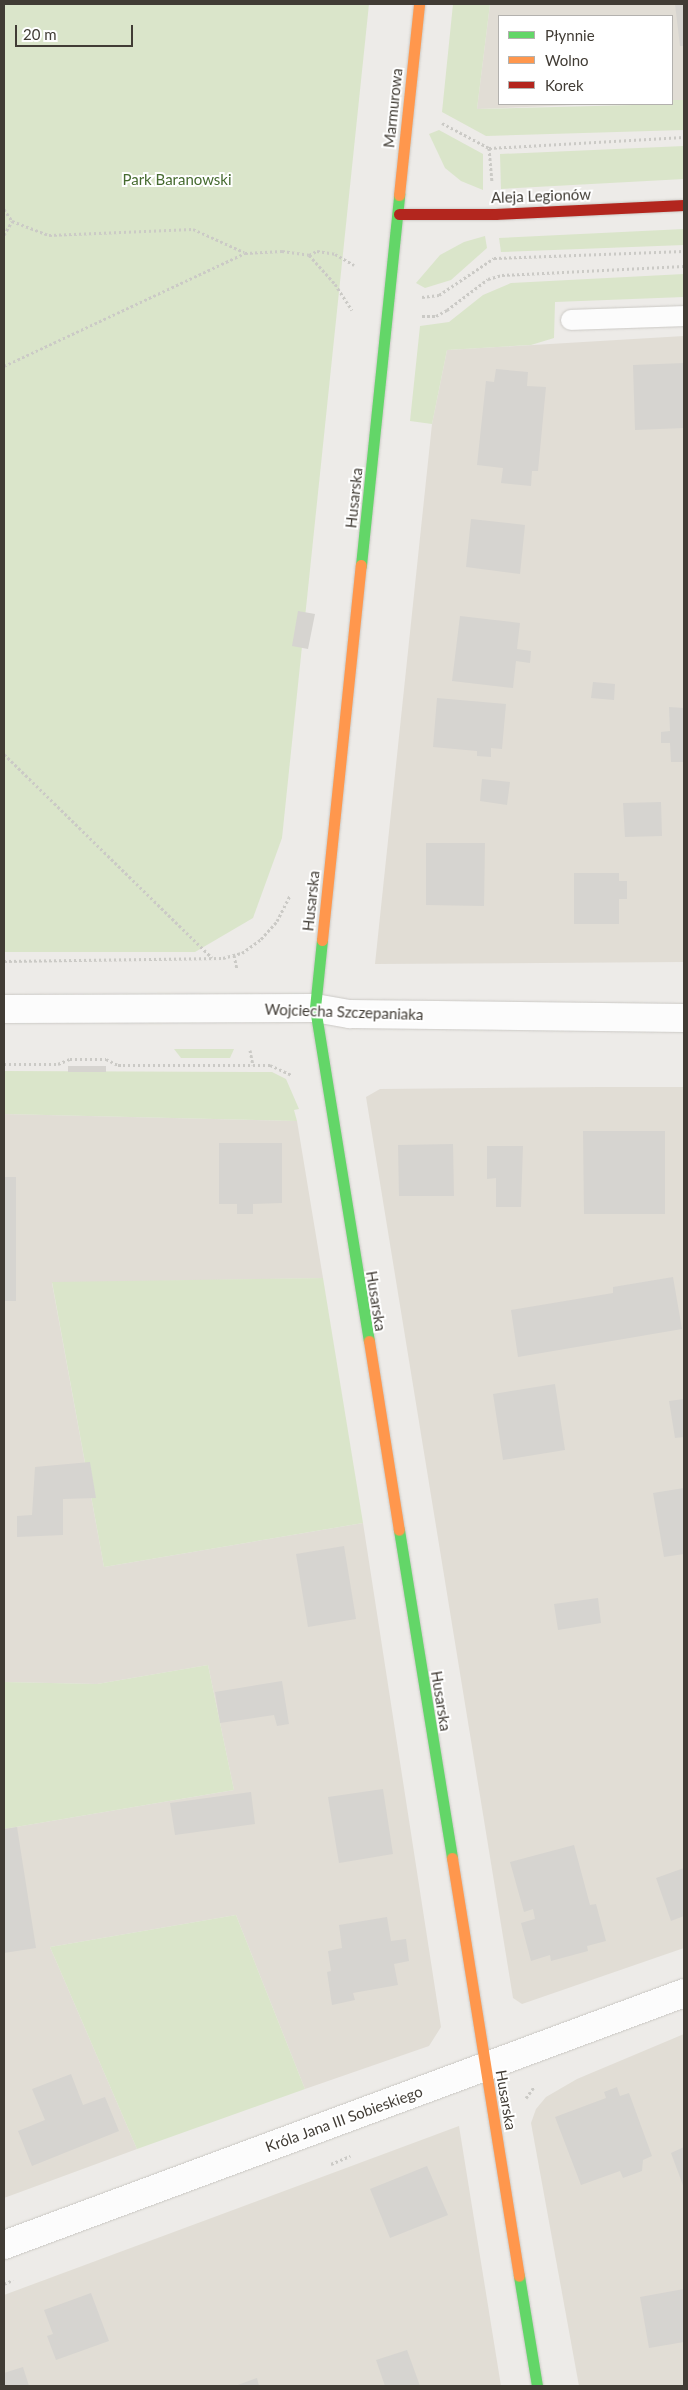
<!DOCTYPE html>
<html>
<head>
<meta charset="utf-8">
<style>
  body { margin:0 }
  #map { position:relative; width:688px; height:2390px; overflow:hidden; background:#edebe8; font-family:Lato,sans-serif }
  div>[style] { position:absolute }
  .residential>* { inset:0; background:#e1ddd5 }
  .green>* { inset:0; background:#dae5ca }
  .building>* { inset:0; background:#d6d4d0 }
  .path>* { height:3px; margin-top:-1.5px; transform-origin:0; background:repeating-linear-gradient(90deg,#cbcac6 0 2.5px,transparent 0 5px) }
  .roads { filter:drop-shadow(0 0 1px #cbc9c5) drop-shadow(0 0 1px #cbc9c5) }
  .lane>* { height:20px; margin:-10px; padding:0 10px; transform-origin:10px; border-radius:10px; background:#fcfcfc }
  .street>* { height:28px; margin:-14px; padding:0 14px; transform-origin:14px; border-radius:14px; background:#fcfcfc }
  .fast>* { height:11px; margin:-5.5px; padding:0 5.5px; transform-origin:5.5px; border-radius:5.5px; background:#63d668 }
  .slow>* { height:11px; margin:-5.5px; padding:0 5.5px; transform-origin:5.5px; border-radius:5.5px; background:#ff974d }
  .jam>* { height:11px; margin:-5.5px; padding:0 5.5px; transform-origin:5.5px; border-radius:5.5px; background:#b3261e }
  span { translate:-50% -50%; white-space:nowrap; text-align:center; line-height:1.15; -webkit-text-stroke:4px #fff; paint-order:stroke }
  .street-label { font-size:15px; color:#413c35 }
  .park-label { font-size:15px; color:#466b30 }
  .frame { position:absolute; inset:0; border:5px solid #413c35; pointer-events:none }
  .legend { position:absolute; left:498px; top:15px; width:175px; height:90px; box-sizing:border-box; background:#fff; border:1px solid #b3b1ae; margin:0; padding:6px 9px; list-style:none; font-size:15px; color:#413c35 }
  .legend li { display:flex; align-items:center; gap:10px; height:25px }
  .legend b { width:25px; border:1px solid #b3b1ae }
  .scale { position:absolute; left:15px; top:25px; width:118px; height:22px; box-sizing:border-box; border:2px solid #413c35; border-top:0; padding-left:6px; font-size:15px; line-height:18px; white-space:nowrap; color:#413c35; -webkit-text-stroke:4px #fff; paint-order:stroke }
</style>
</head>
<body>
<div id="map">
  <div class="residential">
    <div style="clip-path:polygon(490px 4px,684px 4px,684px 100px,672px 100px,672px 16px,499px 16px,499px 104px,599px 104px,477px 109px)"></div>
    <div style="clip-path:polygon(684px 336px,684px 962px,375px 964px,432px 424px,447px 350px)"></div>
    <div style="clip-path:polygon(599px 1087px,684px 1087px,684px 1948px,522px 2004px,513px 1998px,366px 1097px,380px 1089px)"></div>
    <div style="clip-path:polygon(4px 1114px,297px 1121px,323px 1278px,52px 1283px,104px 1567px,363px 1523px,441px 2027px,429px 2046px,305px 2089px,236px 1915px,50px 1947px,137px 2149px,4px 2198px,4px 1829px,234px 1790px,208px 1665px,97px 1684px,4px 1682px)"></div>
    <div style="clip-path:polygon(684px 2034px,684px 2386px,579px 2386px,531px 2123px,536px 2109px,546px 2097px,577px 2079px)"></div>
    <div style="clip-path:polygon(459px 2126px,501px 2386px,4px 2386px,4px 2295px)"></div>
  </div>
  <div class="green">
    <div style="clip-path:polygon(4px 4px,369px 4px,282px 838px,253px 918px,195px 952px,4px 952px)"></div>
    <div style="clip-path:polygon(453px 4px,490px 4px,477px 109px,672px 104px,672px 100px,684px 100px,684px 130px,486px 136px,442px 112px)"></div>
    <div style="clip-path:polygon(439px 130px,483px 154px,483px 190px,461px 181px,445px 168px,429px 134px)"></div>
    <div style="clip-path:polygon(684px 146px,684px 179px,501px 189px,500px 154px)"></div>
    <div style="clip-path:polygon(684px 229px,684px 245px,501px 252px,499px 238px)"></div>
    <div style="clip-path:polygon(485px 236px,487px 248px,451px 280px,425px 288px,416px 283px,440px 255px,464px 242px)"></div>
    <div style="clip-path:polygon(684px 274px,684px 297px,555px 302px,554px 338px,531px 345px,447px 350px,432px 424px,410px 421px,420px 326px,449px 322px,483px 295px,511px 283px)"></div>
    <div style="clip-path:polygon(174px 1049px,234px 1049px,230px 1058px,181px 1058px)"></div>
    <div style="clip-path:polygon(4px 1071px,272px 1072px,286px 1079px,299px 1109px,294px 1110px,297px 1121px,4px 1114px)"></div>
    <div style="clip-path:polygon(323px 1278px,363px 1523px,104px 1567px,52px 1282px)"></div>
    <div style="clip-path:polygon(208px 1665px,234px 1790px,4px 1829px,4px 1682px,97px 1684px)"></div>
    <div style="clip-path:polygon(236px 1915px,305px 2089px,137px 2149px,50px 1947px)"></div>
  </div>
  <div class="building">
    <div style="clip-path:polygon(675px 4px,684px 4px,684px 46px,680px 46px)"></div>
    <div style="clip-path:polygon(684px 363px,684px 428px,635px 430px,633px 365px)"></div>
    <div style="clip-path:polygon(496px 369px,528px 372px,527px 386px,546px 387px,538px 471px,532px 471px,531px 486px,501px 483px,503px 468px,477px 465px,486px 381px,494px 382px)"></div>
    <div style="clip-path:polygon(471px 519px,525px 525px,520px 574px,466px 567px)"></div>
    <div style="clip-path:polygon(298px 611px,315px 614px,308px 649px,292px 646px)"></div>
    <div style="clip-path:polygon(460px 616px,520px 623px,517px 649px,531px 651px,530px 663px,516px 661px,513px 688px,452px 681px)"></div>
    <div style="clip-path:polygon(593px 682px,615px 684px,614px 700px,591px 698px)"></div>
    <div style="clip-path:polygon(437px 698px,506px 704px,502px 749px,491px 748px,491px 757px,477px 756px,477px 751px,433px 747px)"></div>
    <div style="clip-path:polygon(669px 707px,684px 708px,684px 762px,671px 762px,670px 743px,661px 743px,661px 732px,670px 731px)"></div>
    <div style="clip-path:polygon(482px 779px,510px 782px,507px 805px,480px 801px)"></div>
    <div style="clip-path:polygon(661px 802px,662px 836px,625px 837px,623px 803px)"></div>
    <div style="clip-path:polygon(426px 843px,485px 843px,484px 906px,426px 905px)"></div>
    <div style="clip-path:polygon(574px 873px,619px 873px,619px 881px,627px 881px,627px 899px,619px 899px,619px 924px,574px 924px)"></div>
    <div style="clip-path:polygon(68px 1066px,106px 1066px,106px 1072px,68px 1072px)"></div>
    <div style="clip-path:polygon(583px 1131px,665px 1131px,665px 1214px,584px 1214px)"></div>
    <div style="clip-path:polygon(219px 1143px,282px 1143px,282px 1203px,253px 1204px,253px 1214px,237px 1214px,237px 1204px,219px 1204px)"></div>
    <div style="clip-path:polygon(453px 1144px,454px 1196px,399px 1196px,398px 1145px)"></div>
    <div style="clip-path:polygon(487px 1146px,523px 1146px,521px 1207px,496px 1207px,496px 1178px,487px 1179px)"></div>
    <div style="clip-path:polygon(4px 1177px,16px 1177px,16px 1301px,4px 1301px)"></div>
    <div style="clip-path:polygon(673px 1277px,682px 1329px,518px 1357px,511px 1310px,613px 1293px,613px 1287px)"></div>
    <div style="clip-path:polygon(555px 1384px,565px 1450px,503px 1460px,493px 1394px)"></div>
    <div style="clip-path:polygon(684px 1399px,684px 1437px,675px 1438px,669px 1401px)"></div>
    <div style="clip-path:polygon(90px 1462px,96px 1498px,63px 1499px,63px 1535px,17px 1537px,17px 1516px,32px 1515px,35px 1467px)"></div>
    <div style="clip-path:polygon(684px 1488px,684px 1554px,664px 1557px,653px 1493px)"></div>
    <div style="clip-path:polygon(344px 1546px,356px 1619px,308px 1627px,296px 1554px)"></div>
    <div style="clip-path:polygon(598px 1598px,601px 1623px,558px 1630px,554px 1604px)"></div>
    <div style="clip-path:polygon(282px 1681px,289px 1724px,277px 1726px,274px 1715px,220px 1723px,215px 1692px)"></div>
    <div style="clip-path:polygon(383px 1789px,393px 1854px,339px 1863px,328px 1797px)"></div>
    <div style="clip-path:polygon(251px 1792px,255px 1824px,175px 1835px,170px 1803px)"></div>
    <div style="clip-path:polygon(17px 1827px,36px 1948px,4px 1953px,4px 1829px)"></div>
    <div style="clip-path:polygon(574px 1845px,590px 1905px,596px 1904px,606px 1941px,587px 1946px,588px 1951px,551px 1961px,550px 1955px,531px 1961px,521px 1923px,535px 1919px,533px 1909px,524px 1912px,510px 1862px)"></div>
    <div style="clip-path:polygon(684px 1868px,684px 1916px,671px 1921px,656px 1878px)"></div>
    <div style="clip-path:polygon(387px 1917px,391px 1941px,406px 1939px,409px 1961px,394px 1964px,398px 1985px,353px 1993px,355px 2000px,332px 2005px,327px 1972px,331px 1971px,328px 1951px,342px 1948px,339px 1925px)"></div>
    <div style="clip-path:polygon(71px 2074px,83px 2105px,105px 2097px,119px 2131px,32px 2166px,18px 2131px,45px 2120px,32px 2089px)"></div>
    <div style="clip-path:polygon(617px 2087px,620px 2096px,629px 2093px,652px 2156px,643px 2160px,642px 2171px,623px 2178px,620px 2171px,581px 2185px,555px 2117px,606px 2098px,604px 2092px)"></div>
    <div style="clip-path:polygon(684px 2147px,684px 2188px,671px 2153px)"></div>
    <div style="clip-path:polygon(427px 2166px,448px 2215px,390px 2238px,370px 2189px)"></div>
    <div style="clip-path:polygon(684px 2289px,684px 2342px,649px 2348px,640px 2297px)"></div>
    <div style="clip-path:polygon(91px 2293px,109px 2341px,56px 2360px,47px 2336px,53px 2334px,44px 2310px)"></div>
    <div style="clip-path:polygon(407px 2350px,420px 2386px,385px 2386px,376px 2360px)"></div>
    <div style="clip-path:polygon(23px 2367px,29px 2386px,4px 2386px,4px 2373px)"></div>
    <div style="clip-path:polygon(257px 2378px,259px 2386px,235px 2386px)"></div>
  </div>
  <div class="path">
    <div style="left:442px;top:123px;width:53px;rotate:28deg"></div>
    <div style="left:489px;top:148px;width:33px;rotate:85deg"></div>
    <div style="left:489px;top:148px;width:195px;rotate:-3.2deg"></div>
    <div style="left:4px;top:209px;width:14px;rotate:56deg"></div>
    <div style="left:12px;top:221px;width:40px;rotate:21deg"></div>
    <div style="left:49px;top:235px;width:144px;rotate:-2.4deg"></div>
    <div style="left:193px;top:229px;width:56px;rotate:24.3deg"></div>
    <div style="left:4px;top:235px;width:16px;rotate:-60deg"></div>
    <div style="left:309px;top:255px;width:9px;rotate:-27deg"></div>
    <div style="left:317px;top:251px;width:18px;rotate:9deg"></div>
    <div style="left:335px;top:254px;width:22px;rotate:30deg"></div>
    <div style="left:422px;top:297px;width:17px;rotate:-7deg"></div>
    <div style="left:439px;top:295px;width:66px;rotate:-33.9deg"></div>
    <div style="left:494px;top:258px;width:190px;rotate:-2.1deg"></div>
    <div style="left:422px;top:316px;width:14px"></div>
    <div style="left:436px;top:316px;width:13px;rotate:-29deg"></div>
    <div style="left:447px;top:310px;width:51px;rotate:-37.1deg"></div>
    <div style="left:488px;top:279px;width:15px;rotate:-16deg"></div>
    <div style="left:502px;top:275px;width:182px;rotate:-2.8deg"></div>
    <div style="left:4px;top:366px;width:266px;rotate:-25.1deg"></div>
    <div style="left:245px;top:253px;width:37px;rotate:-3deg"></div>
    <div style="left:282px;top:251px;width:27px;rotate:8deg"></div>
    <div style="left:309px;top:255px;width:39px;rotate:48deg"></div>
    <div style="left:335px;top:284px;width:31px;rotate:57deg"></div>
    <div style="left:4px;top:754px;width:291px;rotate:44.4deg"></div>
    <div style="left:234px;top:955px;width:14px;rotate:78deg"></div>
    <div style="left:4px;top:961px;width:219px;rotate:-0.8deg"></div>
    <div style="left:223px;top:958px;width:20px;rotate:-15deg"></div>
    <div style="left:242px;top:953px;width:24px;rotate:-36deg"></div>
    <div style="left:261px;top:939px;width:24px;rotate:-48deg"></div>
    <div style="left:277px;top:921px;width:28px;rotate:-63deg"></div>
    <div style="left:250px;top:1050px;width:15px;rotate:79deg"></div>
    <div style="left:4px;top:1064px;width:54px"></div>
    <div style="left:58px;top:1064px;width:13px;rotate:-23deg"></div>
    <div style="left:70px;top:1059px;width:36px"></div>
    <div style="left:106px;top:1059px;width:13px;rotate:27deg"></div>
    <div style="left:118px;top:1065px;width:152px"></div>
    <div style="left:270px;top:1065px;width:23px;rotate:25deg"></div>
    <div style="left:526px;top:2098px;width:14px;rotate:-54deg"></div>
    <div style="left:331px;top:2164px;width:21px;rotate:-23deg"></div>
    <div style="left:4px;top:2284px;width:10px;rotate:-24deg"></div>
  </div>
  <div class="roads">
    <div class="lane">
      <div style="left:571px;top:320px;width:113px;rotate:-2deg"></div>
    </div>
    <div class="street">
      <div style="left:4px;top:1009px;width:311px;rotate:-0.2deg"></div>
      <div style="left:315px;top:1008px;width:36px;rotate:10deg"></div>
      <div style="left:350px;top:1014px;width:334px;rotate:0.7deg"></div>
      <div style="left:4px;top:2245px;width:725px;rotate:-20.33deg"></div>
    </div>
    <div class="fast">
      <div style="left:361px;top:565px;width:372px;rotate:-84.1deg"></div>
      <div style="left:322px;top:940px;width:68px;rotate:95.9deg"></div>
      <div style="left:315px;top:1008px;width:337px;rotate:80.8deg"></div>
      <div style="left:399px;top:1530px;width:332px;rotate:80.8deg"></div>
      <div style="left:519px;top:2276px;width:111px;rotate:80.7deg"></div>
    </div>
    <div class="slow">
      <div style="left:399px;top:195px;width:192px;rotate:-84deg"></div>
      <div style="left:322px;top:940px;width:377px;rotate:-84.1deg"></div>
      <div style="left:369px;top:1341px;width:191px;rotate:81deg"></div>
      <div style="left:452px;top:1858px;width:423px;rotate:80.9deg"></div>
    </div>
    <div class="jam">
      <div style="left:399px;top:214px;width:96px"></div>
      <div style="left:495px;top:214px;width:189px;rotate:-2.7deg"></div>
    </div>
  </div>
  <div class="street-label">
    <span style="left:393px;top:108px;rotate:-84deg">Marmurowa</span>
    <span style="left:541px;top:196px;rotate:-2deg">Aleja Legionów</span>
    <span style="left:354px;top:498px;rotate:-84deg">Husarska</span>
    <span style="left:311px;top:901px;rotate:-84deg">Husarska</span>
    <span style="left:344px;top:1012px;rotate:2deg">Wojciecha Szczepaniaka</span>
    <span style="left:376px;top:1301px;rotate:81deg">Husarska</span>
    <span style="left:441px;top:1701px;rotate:81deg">Husarska</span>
    <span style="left:506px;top:2100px;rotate:80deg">Husarska</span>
    <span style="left:344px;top:2119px;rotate:-20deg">Króla Jana III Sobieskiego</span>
  </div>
  <div class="park-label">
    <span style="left:177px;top:180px">Park Baranowski</span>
  </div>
  <div class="frame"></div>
  <ul class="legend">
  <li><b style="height:6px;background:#63d668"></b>Płynnie</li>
  <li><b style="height:6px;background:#ff974d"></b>Wolno</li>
  <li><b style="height:6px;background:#b3261e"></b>Korek</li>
  </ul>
  <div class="scale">20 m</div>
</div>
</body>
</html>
